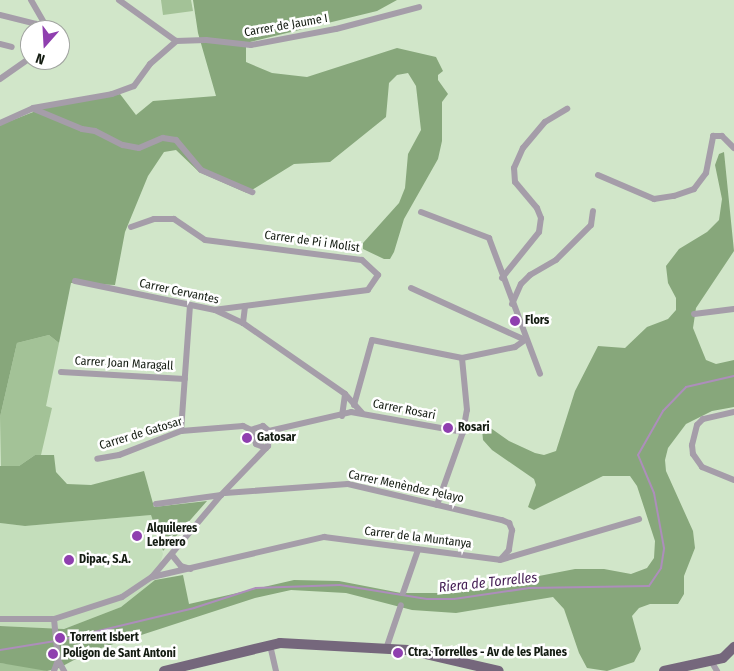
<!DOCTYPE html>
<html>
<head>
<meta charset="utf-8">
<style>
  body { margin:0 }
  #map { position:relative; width:734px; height:671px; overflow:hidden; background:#d1e6c9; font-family:"Fira Sans Condensed",sans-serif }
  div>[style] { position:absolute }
  .built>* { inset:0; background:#c4debb }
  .green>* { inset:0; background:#a3c297 }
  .forest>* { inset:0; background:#87a77b }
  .stream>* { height:2px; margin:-1px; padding:0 1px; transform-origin:1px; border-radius:1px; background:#ad8ebb }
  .street>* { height:6px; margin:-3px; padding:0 3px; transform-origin:3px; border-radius:3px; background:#a59da9 }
  .primary>* { height:10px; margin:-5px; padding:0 5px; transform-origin:5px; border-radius:5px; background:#75677c }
  .dots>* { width:14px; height:14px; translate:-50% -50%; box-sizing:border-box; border:2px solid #fff; border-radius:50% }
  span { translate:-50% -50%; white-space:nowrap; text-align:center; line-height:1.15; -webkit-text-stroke:5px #fff; paint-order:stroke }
  .street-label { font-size:12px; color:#141c12 }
  .poi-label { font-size:12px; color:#141c12; font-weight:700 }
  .left { translate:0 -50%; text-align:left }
  .water-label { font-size:14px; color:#411a51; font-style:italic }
  .north { position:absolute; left:20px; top:20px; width:50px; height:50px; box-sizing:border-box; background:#fff; border:1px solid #a1a4a0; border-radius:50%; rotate:199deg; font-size:14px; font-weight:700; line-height:20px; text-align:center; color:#141c12 }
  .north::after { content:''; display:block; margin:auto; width:18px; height:22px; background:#8f3faf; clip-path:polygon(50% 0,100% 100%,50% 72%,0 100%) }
</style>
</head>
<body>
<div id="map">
  <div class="built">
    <div style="clip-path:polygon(151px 515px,163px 554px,155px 580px,121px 607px,64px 629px,0 626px,0 523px,25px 526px)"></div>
  </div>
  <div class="green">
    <div style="clip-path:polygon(161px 0,191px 0,193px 11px,163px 15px)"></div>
    <div style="clip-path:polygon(49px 335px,59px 343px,46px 406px,52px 408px,41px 455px,35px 455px,19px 466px,1px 467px,0 417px,17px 343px)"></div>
    <div style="clip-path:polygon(0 663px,37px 667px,47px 671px,0 671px)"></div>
  </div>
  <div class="forest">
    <div style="clip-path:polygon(193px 0,397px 0,377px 11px,246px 43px,246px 62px,272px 73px,307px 77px,397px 48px,436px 57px,443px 71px,438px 75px,438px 80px,448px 94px,442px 102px,442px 141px,438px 159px,404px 219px,394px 252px,390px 259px,384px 259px,363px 249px,363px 243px,399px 203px,405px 188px,408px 154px,421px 130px,416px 86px,408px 73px,397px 75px,389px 83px,386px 117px,330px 162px,294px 164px,247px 193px,199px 172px,176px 150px,164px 152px,148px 176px,125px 232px,115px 285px,71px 283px,59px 343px,49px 335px,17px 343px,0 417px,0 125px,46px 107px,120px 94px,136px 115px,153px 101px,216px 96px,198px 33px)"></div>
    <div style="clip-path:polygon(724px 152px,734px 251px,696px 308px,693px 328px,706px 360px,716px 364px,734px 360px,734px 407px,712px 411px,686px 424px,668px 448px,665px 460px,666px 471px,693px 531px,695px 548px,684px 576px,684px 594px,678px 604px,650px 604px,639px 608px,632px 616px,641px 649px,634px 662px,607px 671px,587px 668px,579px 653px,564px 609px,553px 597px,456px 613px,412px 610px,346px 593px,291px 590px,255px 598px,89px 652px,59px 668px,47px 671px,0 663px,0 626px,64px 629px,121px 607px,155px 580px,183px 575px,189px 604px,294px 580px,339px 581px,401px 593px,451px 593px,575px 569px,604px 569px,631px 574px,647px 568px,654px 558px,655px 541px,637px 486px,630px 476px,603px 476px,534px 510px,528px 507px,536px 485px,534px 479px,492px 450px,483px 440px,482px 429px,486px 426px,492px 429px,509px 441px,535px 453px,544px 455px,556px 451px,575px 391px,598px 346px,625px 348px,647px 327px,668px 319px,676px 310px,676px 298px,668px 283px,666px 266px,679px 249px,707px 232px,719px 220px,722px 199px,715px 165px,719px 154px)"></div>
    <div style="clip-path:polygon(35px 455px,54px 455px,56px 472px,67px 484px,91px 485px,144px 471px,154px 507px,207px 501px,163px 551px,151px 515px,25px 526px,0 523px,0 466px,19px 466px)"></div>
  </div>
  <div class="stream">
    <div style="left:65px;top:639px;width:133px;rotate:-13.5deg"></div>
    <div style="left:194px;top:608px;width:65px;rotate:-17.9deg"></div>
    <div style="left:256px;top:588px;width:84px;rotate:-2deg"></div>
    <div style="left:340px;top:585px;width:88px;rotate:9.1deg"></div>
    <div style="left:427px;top:599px;width:27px"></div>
    <div style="left:454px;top:599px;width:76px;rotate:-8.3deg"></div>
    <div style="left:529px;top:588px;width:120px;rotate:-1deg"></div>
    <div style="left:649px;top:586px;width:22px;rotate:-56deg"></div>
    <div style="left:661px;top:568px;width:20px;rotate:-81deg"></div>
    <div style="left:664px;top:548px;width:56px;rotate:-100.3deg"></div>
    <div style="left:654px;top:493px;width:41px;rotate:-112.8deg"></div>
    <div style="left:638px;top:455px;width:51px;rotate:-60.4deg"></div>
    <div style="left:663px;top:411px;width:33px;rotate:-46deg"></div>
    <div style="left:686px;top:387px;width:49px;rotate:-12.9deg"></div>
    <div style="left:0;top:650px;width:56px;rotate:-9.3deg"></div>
  </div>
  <div class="street">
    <div style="left:31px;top:0;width:34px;rotate:60deg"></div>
    <div style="left:119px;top:0;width:70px;rotate:35.7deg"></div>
    <div style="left:0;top:15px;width:37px;rotate:14deg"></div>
    <div style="left:36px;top:24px;width:8px;rotate:50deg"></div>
    <div style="left:0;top:44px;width:12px;rotate:14deg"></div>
    <div style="left:0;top:79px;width:37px;rotate:-35deg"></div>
    <div style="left:34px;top:109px;width:52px;rotate:22.6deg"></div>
    <div style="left:82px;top:129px;width:13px;rotate:9deg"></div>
    <div style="left:95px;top:131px;width:31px;rotate:27deg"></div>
    <div style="left:123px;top:145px;width:16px;rotate:11deg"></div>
    <div style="left:139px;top:148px;width:26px;rotate:-23deg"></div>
    <div style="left:163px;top:138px;width:13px;rotate:9deg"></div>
    <div style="left:176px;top:140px;width:39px;rotate:50deg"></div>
    <div style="left:201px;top:170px;width:56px;rotate:23.3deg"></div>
    <div style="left:0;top:123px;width:36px;rotate:-24deg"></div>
    <div style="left:33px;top:108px;width:80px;rotate:-10deg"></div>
    <div style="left:112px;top:94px;width:23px;rotate:-20deg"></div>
    <div style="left:134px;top:86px;width:27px;rotate:-54deg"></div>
    <div style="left:150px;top:64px;width:35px;rotate:-41deg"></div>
    <div style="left:176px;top:41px;width:30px;rotate:-2deg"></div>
    <div style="left:206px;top:40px;width:45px;rotate:6.3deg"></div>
    <div style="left:251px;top:45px;width:86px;rotate:-10.7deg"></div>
    <div style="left:336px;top:29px;width:86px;rotate:-14.8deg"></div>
    <div style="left:598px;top:175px;width:61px;rotate:23.2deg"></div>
    <div style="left:654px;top:199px;width:20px;rotate:-9deg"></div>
    <div style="left:674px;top:196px;width:21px;rotate:-19deg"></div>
    <div style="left:694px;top:189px;width:20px;rotate:-53deg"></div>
    <div style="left:706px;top:173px;width:38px;rotate:-79deg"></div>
    <div style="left:713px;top:136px;width:9px"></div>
    <div style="left:722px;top:136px;width:17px;rotate:45deg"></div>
    <div style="left:421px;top:212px;width:73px;rotate:20.9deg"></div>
    <div style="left:489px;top:238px;width:145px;rotate:69.4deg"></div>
    <div style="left:131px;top:227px;width:24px;rotate:-19deg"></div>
    <div style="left:154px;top:219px;width:20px"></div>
    <div style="left:174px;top:219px;width:37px;rotate:34deg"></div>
    <div style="left:205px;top:240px;width:158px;rotate:7.3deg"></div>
    <div style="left:362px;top:260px;width:22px;rotate:43deg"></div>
    <div style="left:378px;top:275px;width:18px;rotate:124deg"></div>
    <div style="left:368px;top:290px;width:154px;rotate:172.6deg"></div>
    <div style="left:502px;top:278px;width:59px;rotate:-51.2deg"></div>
    <div style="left:539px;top:232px;width:14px;rotate:-82deg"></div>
    <div style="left:541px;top:218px;width:11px;rotate:-112deg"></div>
    <div style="left:537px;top:208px;width:34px;rotate:-130deg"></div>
    <div style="left:515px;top:182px;width:14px;rotate:-94deg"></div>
    <div style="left:514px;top:168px;width:22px;rotate:-66deg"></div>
    <div style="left:523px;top:148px;width:34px;rotate:-50deg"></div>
    <div style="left:545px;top:122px;width:26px;rotate:-31deg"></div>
    <div style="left:75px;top:281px;width:143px;rotate:11.7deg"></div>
    <div style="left:215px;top:310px;width:31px;rotate:25deg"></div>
    <div style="left:243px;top:323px;width:124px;rotate:34.8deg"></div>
    <div style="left:345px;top:394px;width:25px;rotate:48deg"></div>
    <div style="left:411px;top:288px;width:125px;rotate:24.5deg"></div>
    <div style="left:512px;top:304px;width:22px;rotate:-66deg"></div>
    <div style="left:521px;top:284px;width:13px;rotate:-45deg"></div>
    <div style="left:530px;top:275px;width:30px;rotate:-30deg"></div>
    <div style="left:556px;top:260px;width:49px;rotate:-45deg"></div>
    <div style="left:591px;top:225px;width:14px;rotate:-82deg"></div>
    <div style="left:694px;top:314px;width:40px;rotate:-7.1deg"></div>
    <div style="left:243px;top:323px;width:17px;rotate:-83deg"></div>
    <div style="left:61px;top:372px;width:124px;rotate:3.2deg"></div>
    <div style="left:354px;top:405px;width:67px;rotate:-74.5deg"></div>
    <div style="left:372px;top:340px;width:92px;rotate:11.3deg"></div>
    <div style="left:462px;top:358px;width:54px;rotate:-11.7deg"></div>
    <div style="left:515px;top:347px;width:12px;rotate:-35deg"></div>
    <div style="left:734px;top:412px;width:32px;rotate:167deg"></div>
    <div style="left:703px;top:419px;width:8px;rotate:135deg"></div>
    <div style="left:697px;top:425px;width:21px;rotate:104deg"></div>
    <div style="left:692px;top:445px;width:9px;rotate:84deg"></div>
    <div style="left:693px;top:454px;width:16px;rotate:55deg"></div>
    <div style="left:702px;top:467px;width:35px;rotate:22deg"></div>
    <div style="left:342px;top:416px;width:22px;rotate:-82deg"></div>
    <div style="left:251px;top:430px;width:15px;rotate:70deg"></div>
    <div style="left:256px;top:444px;width:11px;rotate:22deg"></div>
    <div style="left:181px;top:431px;width:125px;rotate:-85.9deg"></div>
    <div style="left:269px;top:431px;width:84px;rotate:-13deg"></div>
    <div style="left:351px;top:412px;width:114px;rotate:10.1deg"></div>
    <div style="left:225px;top:493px;width:123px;rotate:-4.2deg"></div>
    <div style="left:348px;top:484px;width:158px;rotate:13.2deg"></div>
    <div style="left:502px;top:520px;width:8px;rotate:23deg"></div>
    <div style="left:509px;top:523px;width:8px;rotate:67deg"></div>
    <div style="left:512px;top:530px;width:20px;rotate:99deg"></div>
    <div style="left:509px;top:550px;width:12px;rotate:132deg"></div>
    <div style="left:156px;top:504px;width:66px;rotate:-7.9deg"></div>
    <div style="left:437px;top:505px;width:77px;rotate:-70.4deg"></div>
    <div style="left:463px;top:432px;width:22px;rotate:-80deg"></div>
    <div style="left:467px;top:410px;width:52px;rotate:-95.5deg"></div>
    <div style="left:172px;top:555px;width:14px;rotate:51deg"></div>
    <div style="left:181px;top:566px;width:10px;rotate:17deg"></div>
    <div style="left:152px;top:577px;width:177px;rotate:-13.1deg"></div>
    <div style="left:324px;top:537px;width:177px;rotate:7.4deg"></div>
    <div style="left:500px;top:560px;width:145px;rotate:-16.4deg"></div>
    <div style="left:403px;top:593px;width:46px;rotate:-70.8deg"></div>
    <div style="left:0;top:619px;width:54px"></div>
    <div style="left:54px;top:619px;width:71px;rotate:-17.9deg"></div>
    <div style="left:122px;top:597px;width:36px;rotate:-34deg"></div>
    <div style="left:152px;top:577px;width:107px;rotate:-49.9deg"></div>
    <div style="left:221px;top:495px;width:68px;rotate:-46.2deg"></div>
    <div style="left:268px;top:446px;width:15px;rotate:-86deg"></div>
    <div style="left:269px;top:431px;width:8px;rotate:-140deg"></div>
    <div style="left:263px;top:426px;width:13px;rotate:162deg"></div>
    <div style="left:251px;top:430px;width:9px;rotate:-153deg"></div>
    <div style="left:243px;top:426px;width:62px;rotate:175.4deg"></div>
    <div style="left:181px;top:431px;width:66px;rotate:158.8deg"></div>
    <div style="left:119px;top:455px;width:22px;rotate:170deg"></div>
    <div style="left:54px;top:619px;width:41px;rotate:84.4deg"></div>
    <div style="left:58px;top:660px;width:13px;rotate:61deg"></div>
    <div style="left:270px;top:645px;width:27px;rotate:77deg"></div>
    <div style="left:386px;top:649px;width:46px;rotate:-71.2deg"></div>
    <div style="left:711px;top:661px;width:12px;rotate:59deg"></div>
    <div style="left:54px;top:671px;width:12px;rotate:-70deg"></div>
  </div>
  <div class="primary">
    <div style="left:164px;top:671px;width:119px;rotate:-13.6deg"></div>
    <div style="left:280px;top:643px;width:128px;rotate:3.1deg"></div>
    <div style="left:408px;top:650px;width:93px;rotate:13deg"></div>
    <div style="left:664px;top:671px;width:60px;rotate:-12.4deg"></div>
    <div style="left:723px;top:658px;width:16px;rotate:-45deg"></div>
  </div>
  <div class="dots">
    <div style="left:515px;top:321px;background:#8f3faf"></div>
    <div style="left:448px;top:428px;background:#8f3faf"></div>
    <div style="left:247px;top:438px;background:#8f3faf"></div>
    <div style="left:137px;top:536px;background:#8f3faf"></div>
    <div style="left:69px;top:560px;background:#8f3faf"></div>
    <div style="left:60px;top:638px;background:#8f3faf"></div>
    <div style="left:398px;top:653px;background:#8f3faf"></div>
    <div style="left:53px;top:654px;background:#8f3faf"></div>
  </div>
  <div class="street-label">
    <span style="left:286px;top:26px;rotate:-10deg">Carrer de Jaume I</span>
    <span style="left:312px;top:242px;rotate:8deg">Carrer de Pi i Molist</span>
    <span style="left:179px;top:292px;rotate:12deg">Carrer Cervantes</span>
    <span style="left:124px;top:364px;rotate:3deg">Carrer Joan Maragall</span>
    <span style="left:404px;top:410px;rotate:11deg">Carrer Rosari</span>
    <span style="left:141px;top:434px;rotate:-17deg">Carrer de Gatosar</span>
    <span style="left:406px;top:487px;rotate:12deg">Carrer Menèndez Pelayo</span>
    <span style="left:418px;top:538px;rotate:7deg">Carrer de la Muntanya</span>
  </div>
  <div class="poi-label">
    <span class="left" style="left:525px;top:321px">Flors</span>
    <span class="left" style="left:458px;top:428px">Rosari</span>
    <span class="left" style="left:257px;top:438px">Gatosar</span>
    <span class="left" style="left:147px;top:536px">Alquileres<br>Lebrero</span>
    <span class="left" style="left:79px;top:560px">Dipac, S.A.</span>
    <span class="left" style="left:70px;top:638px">Torrent Isbert</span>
    <span class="left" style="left:408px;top:653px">Ctra. Torrelles - Av de les Planes</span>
    <span class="left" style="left:63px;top:654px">Polígon de Sant Antoni</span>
  </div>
  <div class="water-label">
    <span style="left:488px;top:583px;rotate:-6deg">Riera de Torrelles</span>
  </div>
  <div class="north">N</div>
</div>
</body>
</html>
